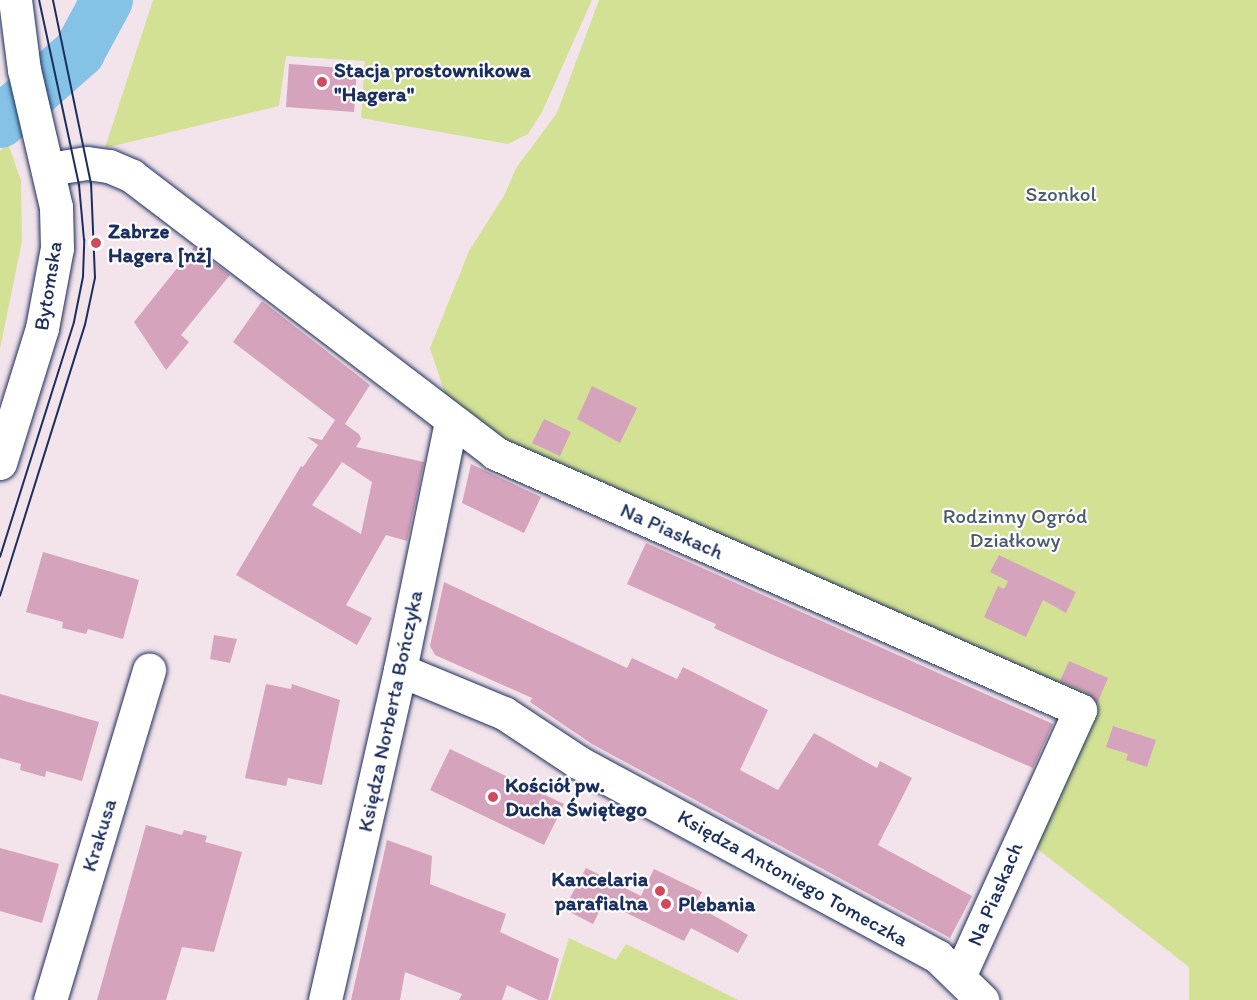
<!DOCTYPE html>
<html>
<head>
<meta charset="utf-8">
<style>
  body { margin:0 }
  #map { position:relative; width:1257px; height:1000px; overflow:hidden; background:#f3e3eb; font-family:Itim,sans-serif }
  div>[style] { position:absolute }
  .green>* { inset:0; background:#d3e194 }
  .river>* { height:52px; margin:-26px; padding:0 26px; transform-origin:26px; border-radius:26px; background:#84c3e5 }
  .building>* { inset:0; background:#d6a3bd }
  .roads { filter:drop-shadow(0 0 2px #1b2f5e) drop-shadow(0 0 2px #1b2f5e) }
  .street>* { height:33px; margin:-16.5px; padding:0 16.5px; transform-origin:16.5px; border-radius:16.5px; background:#fff }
  .secondary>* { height:33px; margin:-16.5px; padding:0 16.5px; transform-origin:16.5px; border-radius:16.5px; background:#fff }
  .tram>* { height:1.5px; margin:-0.75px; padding:0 0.75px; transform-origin:0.75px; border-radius:0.75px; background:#1b2f5e }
  .dots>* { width:16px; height:16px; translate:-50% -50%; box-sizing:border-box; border:3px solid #fff; border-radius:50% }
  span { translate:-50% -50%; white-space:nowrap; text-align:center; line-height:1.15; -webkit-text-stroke:4.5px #fff; paint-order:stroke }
  .poi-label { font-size:21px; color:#1b2f5e; font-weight:700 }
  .left { translate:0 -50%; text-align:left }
  .right { translate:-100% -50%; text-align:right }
  .park-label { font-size:21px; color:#495c6c }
  .street-label { font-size:21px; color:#1b2f5e }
</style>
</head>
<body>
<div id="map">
  <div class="green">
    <div style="clip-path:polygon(153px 0,592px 0,542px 112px,528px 134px,508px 144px,361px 118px,365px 61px,286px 56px,279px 106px,105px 148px)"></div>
    <div style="clip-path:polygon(599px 0,1257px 0,1257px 1000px,1189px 1000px,1189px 967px,1013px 830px,1075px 701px,459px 436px,430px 348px,469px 251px,505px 194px,516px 168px,557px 113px)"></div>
    <div style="clip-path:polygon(8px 143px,21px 181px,22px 241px,0 349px,0 151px)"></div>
    <div style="clip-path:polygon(569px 938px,616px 960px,626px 944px,738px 1000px,550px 1000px)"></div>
  </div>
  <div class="river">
    <div style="left:0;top:122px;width:106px;rotate:-41.5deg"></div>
    <div style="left:79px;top:52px;width:59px;rotate:-61.7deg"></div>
  </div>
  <div class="building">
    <div style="clip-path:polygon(289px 64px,357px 69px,354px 112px,286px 107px)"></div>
    <div style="clip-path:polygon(194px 247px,230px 275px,181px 335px,189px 342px,166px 370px,134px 322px)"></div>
    <div style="clip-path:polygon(evenodd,262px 301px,370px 385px,345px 424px,359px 434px,361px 439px,356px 447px,424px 462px,407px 541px,386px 535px,346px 605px,372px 618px,357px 645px,236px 575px,301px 466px,303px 467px,318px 445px,307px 437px,322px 440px,335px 420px,233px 342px,262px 301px,342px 462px,372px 482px,361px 534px,312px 505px,342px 462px)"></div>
    <div style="clip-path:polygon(592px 386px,637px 408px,620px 443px,577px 419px)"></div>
    <div style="clip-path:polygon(544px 419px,571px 432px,560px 456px,532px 443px)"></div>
    <div style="clip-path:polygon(471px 464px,541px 497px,524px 533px,462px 503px)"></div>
    <div style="clip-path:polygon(646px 543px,1053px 724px,1033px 768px,773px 655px,714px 628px,716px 624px,627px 584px)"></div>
    <div style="clip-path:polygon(43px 552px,139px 580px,123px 639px,88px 629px,86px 634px,62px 628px,63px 622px,26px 612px)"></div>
    <div style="clip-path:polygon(999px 555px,1076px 592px,1066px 613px,1043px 600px,1026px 637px,984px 617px,998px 586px,1004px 589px,1008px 581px,990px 572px)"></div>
    <div style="clip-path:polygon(444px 582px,627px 668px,632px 658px,677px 679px,683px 667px,768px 710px,740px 770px,778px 790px,814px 733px,877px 768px,880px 761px,912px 778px,878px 845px,972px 896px,950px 938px,592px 744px,530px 702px,532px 698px,435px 655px,430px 646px)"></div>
    <div style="clip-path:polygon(214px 635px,237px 639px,230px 663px,210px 659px)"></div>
    <div style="clip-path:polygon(1069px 661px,1108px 678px,1097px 704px,1088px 693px,1060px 681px)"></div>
    <div style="clip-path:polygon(266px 684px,291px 689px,292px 684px,340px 700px,322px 785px,288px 778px,286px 786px,245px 778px)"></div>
    <div style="clip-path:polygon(0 694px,99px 722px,82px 781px,46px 771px,45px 777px,20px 770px,21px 764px,0 758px)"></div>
    <div style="clip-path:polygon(1113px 726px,1156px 740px,1147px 767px,1126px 760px,1128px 754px,1106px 747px)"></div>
    <div style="clip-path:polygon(450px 749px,564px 804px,544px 845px,430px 790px)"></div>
    <div style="clip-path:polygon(146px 825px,182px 835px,184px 830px,207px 836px,205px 842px,242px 852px,214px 952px,182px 947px,166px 1000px,97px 1000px)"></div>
    <div style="clip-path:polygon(387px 840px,432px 856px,430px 884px,506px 914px,500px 932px,559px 959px,548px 1000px,538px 1000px,507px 985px,502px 1000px,459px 1000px,462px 994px,405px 972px,400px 1000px,351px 1000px)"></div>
    <div style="clip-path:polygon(0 848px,59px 864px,42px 923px,0 911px)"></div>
    <div style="clip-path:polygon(586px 868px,641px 896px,654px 869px,702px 892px,695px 905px,748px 935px,738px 953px,691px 928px,684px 941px,604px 902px,593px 924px,564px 909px)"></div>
  </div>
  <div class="roads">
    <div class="street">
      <div style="left:49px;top:169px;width:38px;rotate:-9deg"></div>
      <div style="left:87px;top:163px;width:22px;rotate:8deg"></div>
      <div style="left:109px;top:166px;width:25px;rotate:23deg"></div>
      <div style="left:132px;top:176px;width:457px;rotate:37.3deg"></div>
      <div style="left:495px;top:453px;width:639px;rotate:23.72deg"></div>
      <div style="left:1080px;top:710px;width:291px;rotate:114.4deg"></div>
      <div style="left:400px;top:670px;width:113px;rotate:22.5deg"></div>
      <div style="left:504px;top:713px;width:89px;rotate:33.5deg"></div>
      <div style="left:578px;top:762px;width:409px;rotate:28.4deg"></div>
      <div style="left:938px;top:957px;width:62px;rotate:44.3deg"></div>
      <div style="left:50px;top:1000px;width:345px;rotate:-73.3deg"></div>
      <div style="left:325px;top:1000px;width:338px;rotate:-77.2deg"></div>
      <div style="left:400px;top:670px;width:253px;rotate:-78.4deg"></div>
    </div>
    <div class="secondary">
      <div style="left:0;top:463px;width:141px;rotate:-72.7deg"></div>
      <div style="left:42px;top:328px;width:81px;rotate:-79.4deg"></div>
      <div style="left:57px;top:248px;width:41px;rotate:-91.4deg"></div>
      <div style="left:56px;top:207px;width:141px;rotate:-103.1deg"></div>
      <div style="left:24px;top:70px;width:71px;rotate:-97.3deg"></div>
    </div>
  </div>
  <div class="tram">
    <div style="left:0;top:557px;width:246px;rotate:-72.5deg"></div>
    <div style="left:74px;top:322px;width:46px;rotate:-78.7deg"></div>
    <div style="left:83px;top:277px;width:37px;rotate:-88deg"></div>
    <div style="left:84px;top:240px;width:55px;rotate:-95.2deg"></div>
    <div style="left:79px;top:185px;width:189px;rotate:-102.2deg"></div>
    <div style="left:0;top:596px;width:284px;rotate:-72.6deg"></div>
    <div style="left:85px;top:325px;width:48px;rotate:-78deg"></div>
    <div style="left:95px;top:278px;width:94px;rotate:-92.4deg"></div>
    <div style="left:91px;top:184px;width:188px;rotate:-101.7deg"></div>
  </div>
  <div class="dots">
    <div style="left:322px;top:82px;background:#d1495b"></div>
    <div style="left:96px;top:243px;background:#d1495b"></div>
    <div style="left:493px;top:797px;background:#d1495b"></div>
    <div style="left:660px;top:891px;background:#d1495b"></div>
    <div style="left:666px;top:904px;background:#d1495b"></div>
  </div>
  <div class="poi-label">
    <span class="left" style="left:334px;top:82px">Stacja prostownikowa<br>"Hagera"</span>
    <span class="left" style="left:108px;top:243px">Zabrze<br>Hagera [nż]</span>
    <span class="left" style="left:505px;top:797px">Kościół pw.<br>Ducha Świętego</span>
    <span class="right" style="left:648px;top:891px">Kancelaria<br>parafialna</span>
    <span class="left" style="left:678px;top:904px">Plebania</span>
  </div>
  <div class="park-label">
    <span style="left:1061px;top:194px">Szonkol</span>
    <span style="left:1015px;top:528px">Rodzinny Ogród<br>Działkowy</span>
  </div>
  <div class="street-label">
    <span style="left:48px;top:286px;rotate:-81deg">Bytomska</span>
    <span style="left:672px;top:531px;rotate:24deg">Na Piaskach</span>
    <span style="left:390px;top:711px;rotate:-78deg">Księdza Norberta Bończyka</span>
    <span style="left:99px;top:835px;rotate:-73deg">Krakusa</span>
    <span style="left:793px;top:878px;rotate:29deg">Księdza Antoniego Tomeczka</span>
    <span style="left:995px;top:894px;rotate:-67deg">Na Piaskach</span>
  </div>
</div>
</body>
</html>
